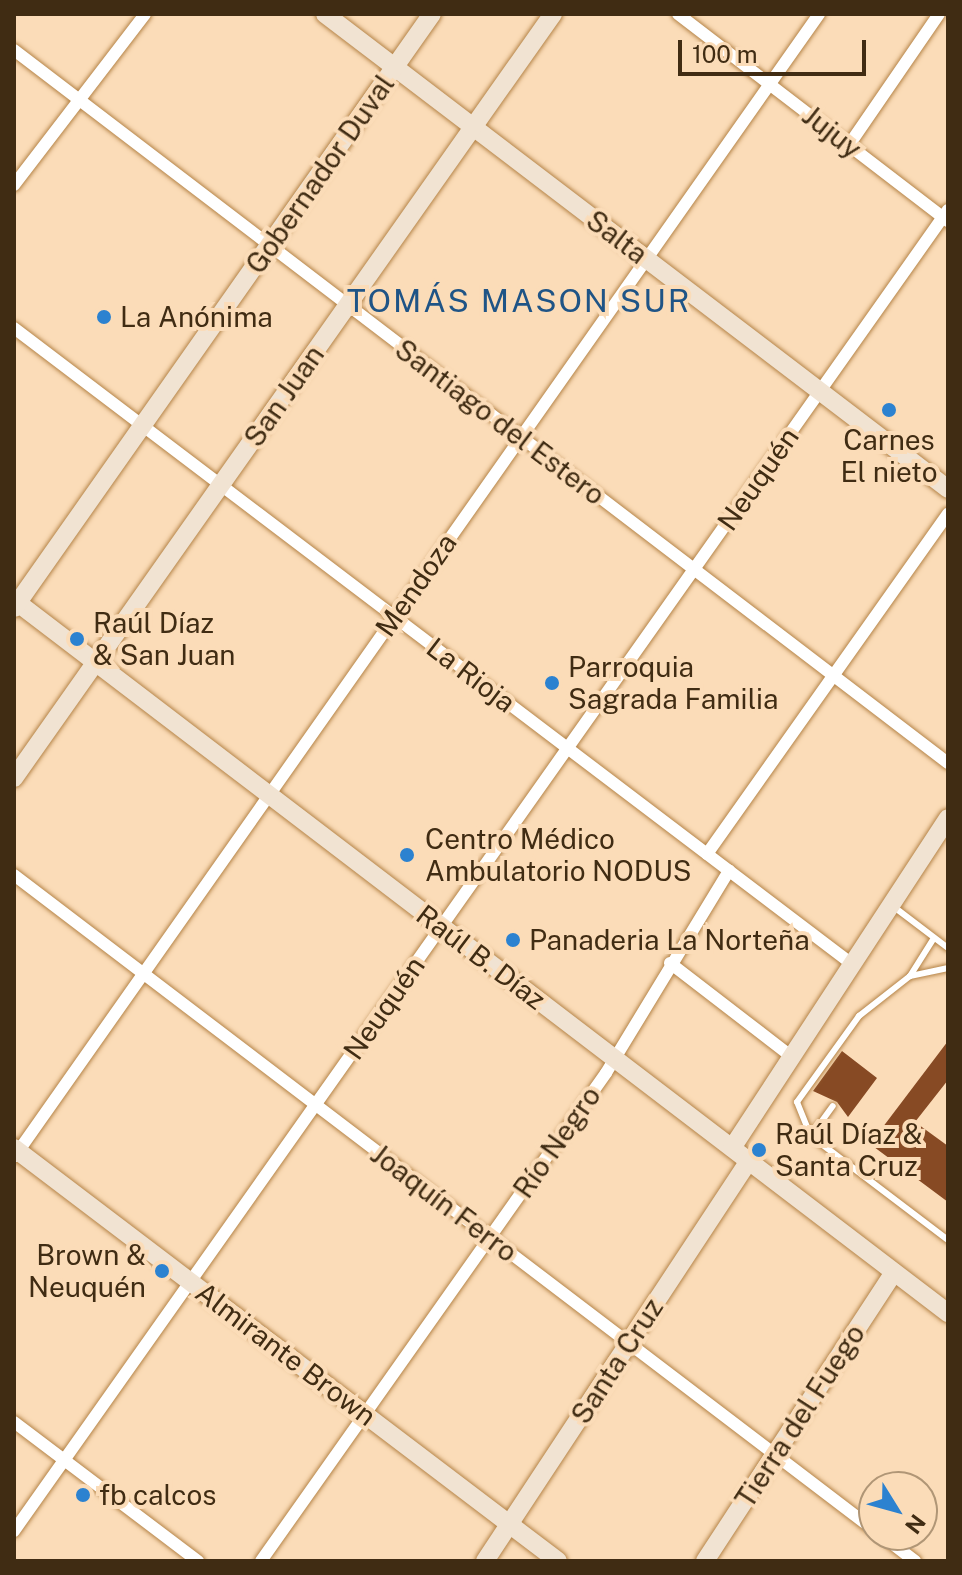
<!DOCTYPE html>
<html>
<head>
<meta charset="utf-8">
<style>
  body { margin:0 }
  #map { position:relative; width:962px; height:1575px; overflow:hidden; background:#fbdcb8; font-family:"Public Sans",sans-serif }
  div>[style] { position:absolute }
  .building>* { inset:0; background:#874a24 }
  .roads { filter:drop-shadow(0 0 2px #b58448) drop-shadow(0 0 2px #b58448) }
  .lane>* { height:6px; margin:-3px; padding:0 3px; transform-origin:3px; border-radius:3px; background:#fff }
  .street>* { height:12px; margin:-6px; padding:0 6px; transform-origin:6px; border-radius:6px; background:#fff }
  .secondary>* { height:18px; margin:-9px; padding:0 9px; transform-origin:9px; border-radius:9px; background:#f1e3d2 }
  .dots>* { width:22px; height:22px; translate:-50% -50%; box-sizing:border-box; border:4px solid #fbdcb8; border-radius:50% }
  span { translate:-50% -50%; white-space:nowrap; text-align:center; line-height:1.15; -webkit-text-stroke:8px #fbdcb8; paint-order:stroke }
  .street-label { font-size:28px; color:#402c13 }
  .poi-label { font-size:28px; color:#402c13 }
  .left { translate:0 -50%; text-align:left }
  .right { translate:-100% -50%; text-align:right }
  .quarter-label { font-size:32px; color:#1f5486; letter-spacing:2px }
  .frame { position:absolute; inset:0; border:16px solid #402c13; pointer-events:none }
  .north { position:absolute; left:858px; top:1471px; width:80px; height:80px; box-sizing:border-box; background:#fbdcb8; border:2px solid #b09676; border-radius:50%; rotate:127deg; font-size:22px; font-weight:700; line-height:32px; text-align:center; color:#402c13 }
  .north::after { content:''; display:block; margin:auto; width:28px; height:36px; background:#2c82d0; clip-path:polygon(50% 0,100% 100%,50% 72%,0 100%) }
  .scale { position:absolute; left:678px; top:40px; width:188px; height:36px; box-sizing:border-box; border:4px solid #402c13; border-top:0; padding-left:10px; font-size:24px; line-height:28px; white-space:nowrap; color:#402c13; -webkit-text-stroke:6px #fbdcb8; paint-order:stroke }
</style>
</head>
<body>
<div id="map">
  <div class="building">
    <div style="clip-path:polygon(948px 1041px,948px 1080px,915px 1122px,948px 1146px,948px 1202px,870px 1144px)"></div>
    <div style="clip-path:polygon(842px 1051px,877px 1078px,848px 1117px,837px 1102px,813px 1091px)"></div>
  </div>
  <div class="roads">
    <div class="lane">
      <div style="left:894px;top:907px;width:68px;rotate:37.2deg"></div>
      <div style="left:948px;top:968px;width:39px;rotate:168deg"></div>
      <div style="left:910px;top:976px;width:65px;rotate:141.9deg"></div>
      <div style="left:859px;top:1016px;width:106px;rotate:125.8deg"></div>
      <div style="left:797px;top:1102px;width:37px;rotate:68deg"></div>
      <div style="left:811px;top:1136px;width:172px;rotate:37.2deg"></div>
      <div style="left:910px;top:976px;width:45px;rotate:-57.7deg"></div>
      <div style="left:811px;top:1136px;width:37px;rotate:-54deg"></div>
    </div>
    <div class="street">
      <div style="left:678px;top:14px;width:340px;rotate:37.5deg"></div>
      <div style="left:14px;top:50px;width:1175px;rotate:37.36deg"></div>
      <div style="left:849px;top:145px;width:159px;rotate:-55.5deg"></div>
      <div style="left:14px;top:185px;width:215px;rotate:-52.5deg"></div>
      <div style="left:14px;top:328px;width:1052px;rotate:37.2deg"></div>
      <div style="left:707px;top:854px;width:417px;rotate:-54.7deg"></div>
      <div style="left:14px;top:875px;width:1081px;rotate:37.29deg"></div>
      <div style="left:670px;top:963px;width:154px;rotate:37.6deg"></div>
      <div style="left:15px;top:1156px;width:1397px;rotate:-54.85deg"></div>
      <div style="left:14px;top:1422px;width:231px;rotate:37.1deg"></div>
      <div style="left:14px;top:1531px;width:1618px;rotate:-54.74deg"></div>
      <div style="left:881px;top:1535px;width:43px;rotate:37.4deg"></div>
      <div style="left:261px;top:1561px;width:598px;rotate:-54.74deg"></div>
      <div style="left:606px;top:1073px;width:237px;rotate:-58.7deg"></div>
    </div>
    <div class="secondary">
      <div style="left:325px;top:14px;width:783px;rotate:37.32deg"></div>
      <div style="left:14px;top:600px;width:1175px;rotate:37.36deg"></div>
      <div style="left:14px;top:608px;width:726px;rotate:-54.87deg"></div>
      <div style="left:14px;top:778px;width:935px;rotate:-54.8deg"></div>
      <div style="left:14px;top:1148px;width:683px;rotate:37.21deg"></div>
      <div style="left:732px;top:1148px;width:394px;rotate:-56.8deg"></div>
      <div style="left:485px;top:1561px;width:479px;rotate:-56.6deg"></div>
      <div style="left:705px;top:1561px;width:345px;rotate:-56.8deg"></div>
    </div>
  </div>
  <div class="dots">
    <div style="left:104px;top:317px;background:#2c82d0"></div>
    <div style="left:889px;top:410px;background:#2c82d0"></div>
    <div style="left:77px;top:639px;background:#2c82d0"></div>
    <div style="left:552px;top:683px;background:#2c82d0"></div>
    <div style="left:407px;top:855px;background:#2c82d0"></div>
    <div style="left:513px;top:940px;background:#2c82d0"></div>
    <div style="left:759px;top:1150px;background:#2c82d0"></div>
    <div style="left:162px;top:1271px;background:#2c82d0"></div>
    <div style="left:83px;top:1495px;background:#2c82d0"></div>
  </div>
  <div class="street-label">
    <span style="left:832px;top:132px;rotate:38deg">Jujuy</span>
    <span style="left:320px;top:174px;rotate:-55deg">Gobernador Duval</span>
    <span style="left:617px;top:237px;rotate:37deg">Salta</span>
    <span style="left:284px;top:396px;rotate:-55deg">San Juan</span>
    <span style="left:500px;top:422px;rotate:37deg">Santiago del Estero</span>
    <span style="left:758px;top:479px;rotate:-55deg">Neuquén</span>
    <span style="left:416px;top:585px;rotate:-55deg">Mendoza</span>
    <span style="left:471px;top:675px;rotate:37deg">La Rioja</span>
    <span style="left:481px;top:957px;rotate:37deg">Raúl B. Díaz</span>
    <span style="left:384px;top:1008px;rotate:-55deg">Neuquén</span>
    <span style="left:557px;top:1142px;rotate:-55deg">Río Negro</span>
    <span style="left:444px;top:1203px;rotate:37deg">Joaquín Ferro</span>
    <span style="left:286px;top:1354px;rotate:37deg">Almirante Brown</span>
    <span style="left:617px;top:1361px;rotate:-57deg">Santa Cruz</span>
    <span style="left:800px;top:1416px;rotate:-57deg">Tierra del Fuego</span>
  </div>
  <div class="poi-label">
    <span class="left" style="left:120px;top:317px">La Anónima</span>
    <span style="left:889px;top:456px">Carnes<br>El nieto</span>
    <span class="left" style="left:93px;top:639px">Raúl Díaz<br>&amp; San Juan</span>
    <span class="left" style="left:568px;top:683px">Parroquia<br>Sagrada Familia</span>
    <span class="left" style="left:425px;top:855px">Centro Médico<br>Ambulatorio NODUS</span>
    <span class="left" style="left:529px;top:940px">Panaderia La Norteña</span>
    <span class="left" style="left:775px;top:1150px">Raúl Díaz &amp;<br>Santa Cruz</span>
    <span class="right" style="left:146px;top:1271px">Brown &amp;<br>Neuquén</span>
    <span class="left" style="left:99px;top:1495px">fb calcos</span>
  </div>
  <div class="quarter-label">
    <span style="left:519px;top:301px">TOMÁS MASON SUR</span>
  </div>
  <div class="frame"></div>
  <div class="north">N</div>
  <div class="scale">100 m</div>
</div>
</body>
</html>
